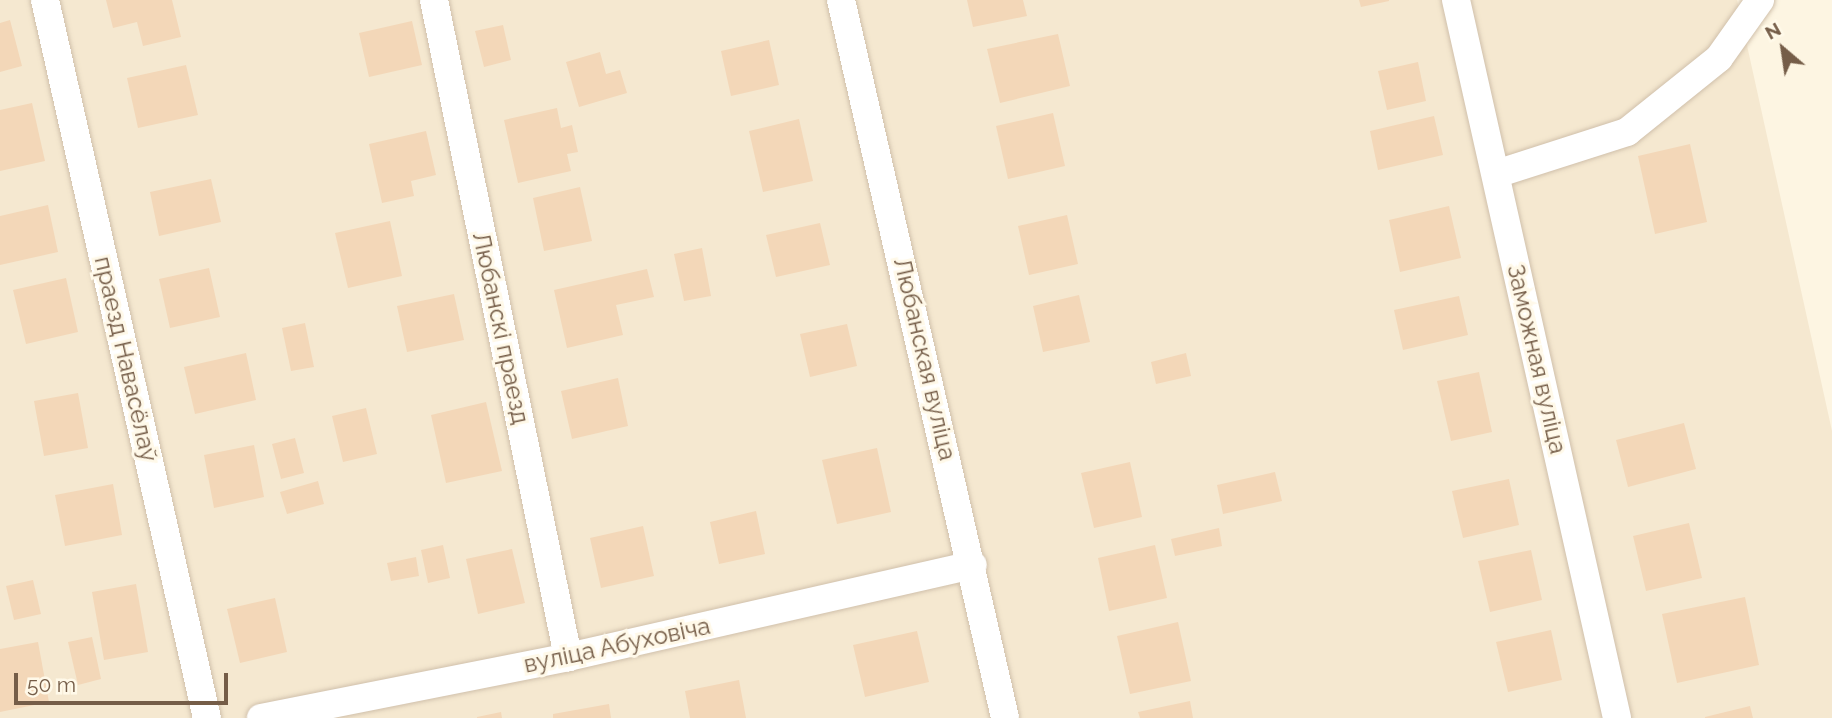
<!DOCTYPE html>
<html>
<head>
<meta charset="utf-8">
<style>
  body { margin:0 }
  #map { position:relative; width:1832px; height:718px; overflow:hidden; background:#fdf5e2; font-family:Raleway,sans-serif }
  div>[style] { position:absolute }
  .residential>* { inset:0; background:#f5e8d0 }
  .building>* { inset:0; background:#f3d7b8 }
  .roads { filter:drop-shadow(0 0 2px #d0c0ab) drop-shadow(0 0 2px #d0c0ab) }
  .minor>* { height:28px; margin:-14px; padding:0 14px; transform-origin:14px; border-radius:14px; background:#fff }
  span { translate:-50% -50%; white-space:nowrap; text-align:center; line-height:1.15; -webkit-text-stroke:6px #fff9e9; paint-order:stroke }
  .street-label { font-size:24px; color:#755d48 }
  .north { position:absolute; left:1748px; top:14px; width:70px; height:70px; -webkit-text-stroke:5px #fff9e9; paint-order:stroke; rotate:331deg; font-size:19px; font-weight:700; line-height:28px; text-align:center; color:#755d48 }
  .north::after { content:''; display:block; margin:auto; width:24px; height:32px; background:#755d48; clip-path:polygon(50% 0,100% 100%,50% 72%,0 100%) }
  .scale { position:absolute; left:14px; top:673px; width:214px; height:32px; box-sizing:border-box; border:4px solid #755d48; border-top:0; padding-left:9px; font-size:21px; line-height:24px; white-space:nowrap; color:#755d48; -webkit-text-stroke:5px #fff9e9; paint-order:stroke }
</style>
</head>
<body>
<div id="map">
  <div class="residential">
    <div style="clip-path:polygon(0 0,1737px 0,1832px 431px,1832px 718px,0 718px)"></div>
  </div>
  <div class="building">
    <div style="clip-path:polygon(106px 0,172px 0,181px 37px,143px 46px,137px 22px,113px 28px)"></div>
    <div style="clip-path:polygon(967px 0,1023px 0,1027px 16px,973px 27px)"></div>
    <div style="clip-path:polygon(1359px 0,1389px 0,1389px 1px,1361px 7px)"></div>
    <div style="clip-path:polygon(10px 20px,22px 66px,0 72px,0 23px)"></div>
    <div style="clip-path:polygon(412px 21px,422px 65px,369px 77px,359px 33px)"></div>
    <div style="clip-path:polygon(503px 25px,511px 60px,484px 67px,475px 31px)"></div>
    <div style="clip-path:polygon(1058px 34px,1070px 86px,1000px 103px,987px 49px)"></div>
    <div style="clip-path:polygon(769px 40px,779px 85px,731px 96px,721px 51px)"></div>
    <div style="clip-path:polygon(600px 52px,606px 74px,620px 70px,627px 93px,579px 107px,566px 62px)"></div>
    <div style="clip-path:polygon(1418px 62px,1426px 101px,1387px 110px,1378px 71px)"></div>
    <div style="clip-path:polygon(186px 65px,198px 115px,138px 128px,127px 78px)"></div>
    <div style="clip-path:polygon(32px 103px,45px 161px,0 171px,0 110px)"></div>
    <div style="clip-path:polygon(557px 108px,561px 128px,572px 125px,578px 152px,567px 154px,571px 171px,518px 183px,504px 120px)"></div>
    <div style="clip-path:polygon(1053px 113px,1065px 166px,1008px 179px,996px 126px)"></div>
    <div style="clip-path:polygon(1434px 116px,1443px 155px,1378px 170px,1370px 131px)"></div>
    <div style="clip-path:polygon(799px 119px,813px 181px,763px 192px,749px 131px)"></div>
    <div style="clip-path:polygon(426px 131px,436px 175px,411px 181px,414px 196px,382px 203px,369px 144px)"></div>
    <div style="clip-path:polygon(1690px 144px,1707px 222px,1655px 234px,1638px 156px)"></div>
    <div style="clip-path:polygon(211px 179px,221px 222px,159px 236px,150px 192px)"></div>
    <div style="clip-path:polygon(580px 187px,592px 241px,544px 251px,533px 198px)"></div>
    <div style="clip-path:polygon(48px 205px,58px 252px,0 265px,0 216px)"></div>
    <div style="clip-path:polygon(1449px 206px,1461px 258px,1400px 272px,1389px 220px)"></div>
    <div style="clip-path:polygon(1067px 215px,1078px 264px,1029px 275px,1018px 226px)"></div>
    <div style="clip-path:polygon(390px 221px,402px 276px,348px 288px,335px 233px)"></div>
    <div style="clip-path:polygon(820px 223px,830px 265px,776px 277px,766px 235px)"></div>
    <div style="clip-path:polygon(702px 248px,711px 296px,684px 301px,674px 254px)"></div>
    <div style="clip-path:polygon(209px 268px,220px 317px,170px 328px,159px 279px)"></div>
    <div style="clip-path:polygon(647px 269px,654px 297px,616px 305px,623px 335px,567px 348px,554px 290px)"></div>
    <div style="clip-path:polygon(66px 278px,78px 332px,26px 344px,13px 290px)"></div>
    <div style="clip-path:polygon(454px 294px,464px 340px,407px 352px,397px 306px)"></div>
    <div style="clip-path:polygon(1079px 295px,1090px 342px,1043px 352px,1033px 306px)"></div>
    <div style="clip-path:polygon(1459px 296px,1468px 335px,1403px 350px,1394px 310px)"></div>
    <div style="clip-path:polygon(305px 323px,314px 367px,291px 371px,282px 328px)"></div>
    <div style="clip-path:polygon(847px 324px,857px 366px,810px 377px,800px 334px)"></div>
    <div style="clip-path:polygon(246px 353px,256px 400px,195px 414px,184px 367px)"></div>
    <div style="clip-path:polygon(1186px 353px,1191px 376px,1156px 384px,1151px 362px)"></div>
    <div style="clip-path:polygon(1479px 372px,1492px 432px,1451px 441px,1437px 381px)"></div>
    <div style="clip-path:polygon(618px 378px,628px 426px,572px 439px,561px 391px)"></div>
    <div style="clip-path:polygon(78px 393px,88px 448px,44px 456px,34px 401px)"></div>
    <div style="clip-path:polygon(486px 402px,502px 471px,446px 483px,431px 415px)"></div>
    <div style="clip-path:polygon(366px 408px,377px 454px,343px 462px,332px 416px)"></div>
    <div style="clip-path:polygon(1684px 423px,1696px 469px,1628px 487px,1616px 440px)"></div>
    <div style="clip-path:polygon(295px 438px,304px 473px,281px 479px,272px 444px)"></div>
    <div style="clip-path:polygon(254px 445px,264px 497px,214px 508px,204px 455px)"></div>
    <div style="clip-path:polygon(877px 448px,891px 512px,837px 524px,822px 460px)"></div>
    <div style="clip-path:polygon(1130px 462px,1142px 517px,1094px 528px,1081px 473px)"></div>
    <div style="clip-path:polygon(1275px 472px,1282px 501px,1223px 514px,1217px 485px)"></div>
    <div style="clip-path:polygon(1509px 479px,1519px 525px,1463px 538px,1452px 491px)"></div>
    <div style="clip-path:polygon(318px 481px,324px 504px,287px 514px,280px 492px)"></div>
    <div style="clip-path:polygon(113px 484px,122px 535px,65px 546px,55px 495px)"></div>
    <div style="clip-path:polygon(756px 511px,765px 554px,719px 564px,710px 522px)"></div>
    <div style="clip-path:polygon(1689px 523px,1702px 578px,1646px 591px,1633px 536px)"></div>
    <div style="clip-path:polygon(643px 526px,654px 576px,601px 588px,590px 538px)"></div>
    <div style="clip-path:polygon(1219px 528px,1222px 546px,1175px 556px,1171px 539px)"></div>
    <div style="clip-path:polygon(443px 545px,450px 578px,428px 583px,421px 550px)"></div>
    <div style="clip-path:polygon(1155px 545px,1167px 598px,1109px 611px,1098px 558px)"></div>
    <div style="clip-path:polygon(512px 549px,525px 603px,478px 614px,466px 559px)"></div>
    <div style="clip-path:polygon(1531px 550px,1542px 600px,1490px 612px,1478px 561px)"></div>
    <div style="clip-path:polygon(416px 557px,419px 576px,391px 581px,387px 563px)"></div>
    <div style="clip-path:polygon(33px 580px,41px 614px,14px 620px,6px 586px)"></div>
    <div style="clip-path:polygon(136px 584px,148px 652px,104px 660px,92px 592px)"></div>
    <div style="clip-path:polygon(1745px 597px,1759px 665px,1677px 683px,1662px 614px)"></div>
    <div style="clip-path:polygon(275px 598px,287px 652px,240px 663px,227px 609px)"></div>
    <div style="clip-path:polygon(1178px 622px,1191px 681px,1130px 694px,1117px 636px)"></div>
    <div style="clip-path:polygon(1551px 630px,1562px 680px,1508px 692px,1496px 642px)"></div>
    <div style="clip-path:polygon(917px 631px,929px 682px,865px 697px,853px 645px)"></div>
    <div style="clip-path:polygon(92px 637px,101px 679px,78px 685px,68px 642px)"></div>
    <div style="clip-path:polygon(38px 642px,49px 702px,0 712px,0 649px)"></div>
    <div style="clip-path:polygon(739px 680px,746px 718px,690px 718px,685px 691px)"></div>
    <div style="clip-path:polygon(1190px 701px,1193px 718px,1140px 718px,1138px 712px)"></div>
    <div style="clip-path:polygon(609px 704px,611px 718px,553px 718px,553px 714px)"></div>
    <div style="clip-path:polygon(1750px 706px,1753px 718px,1705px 718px,1705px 717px)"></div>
    <div style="clip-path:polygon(501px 712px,502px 718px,477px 718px,477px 717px)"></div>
  </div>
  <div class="roads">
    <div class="minor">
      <div style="left:45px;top:0;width:736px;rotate:77.29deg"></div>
      <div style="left:434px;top:0;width:671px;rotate:78.47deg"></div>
      <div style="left:841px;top:0;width:736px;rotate:77.13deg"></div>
      <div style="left:1456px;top:0;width:736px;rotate:77.36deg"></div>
      <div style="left:1496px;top:174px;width:138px;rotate:-17.8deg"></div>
      <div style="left:1627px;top:132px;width:118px;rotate:-38.8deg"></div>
      <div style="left:1719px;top:58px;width:71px;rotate:-54.7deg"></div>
      <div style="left:261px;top:718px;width:313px;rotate:-11.2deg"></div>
      <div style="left:568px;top:657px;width:415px;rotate:-12.8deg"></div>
    </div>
  </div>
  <div class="street-label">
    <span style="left:501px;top:328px;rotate:78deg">Любанскі праезд</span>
    <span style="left:126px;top:359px;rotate:77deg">праезд Навасёлаў</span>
    <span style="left:925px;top:359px;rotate:77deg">Любанская вуліца</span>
    <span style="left:1537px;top:359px;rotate:77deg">Заможная вуліца</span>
    <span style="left:617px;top:645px;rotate:-12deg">вуліца Абуховіча</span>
  </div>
  <div class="north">N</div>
  <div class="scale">50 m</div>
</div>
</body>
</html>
